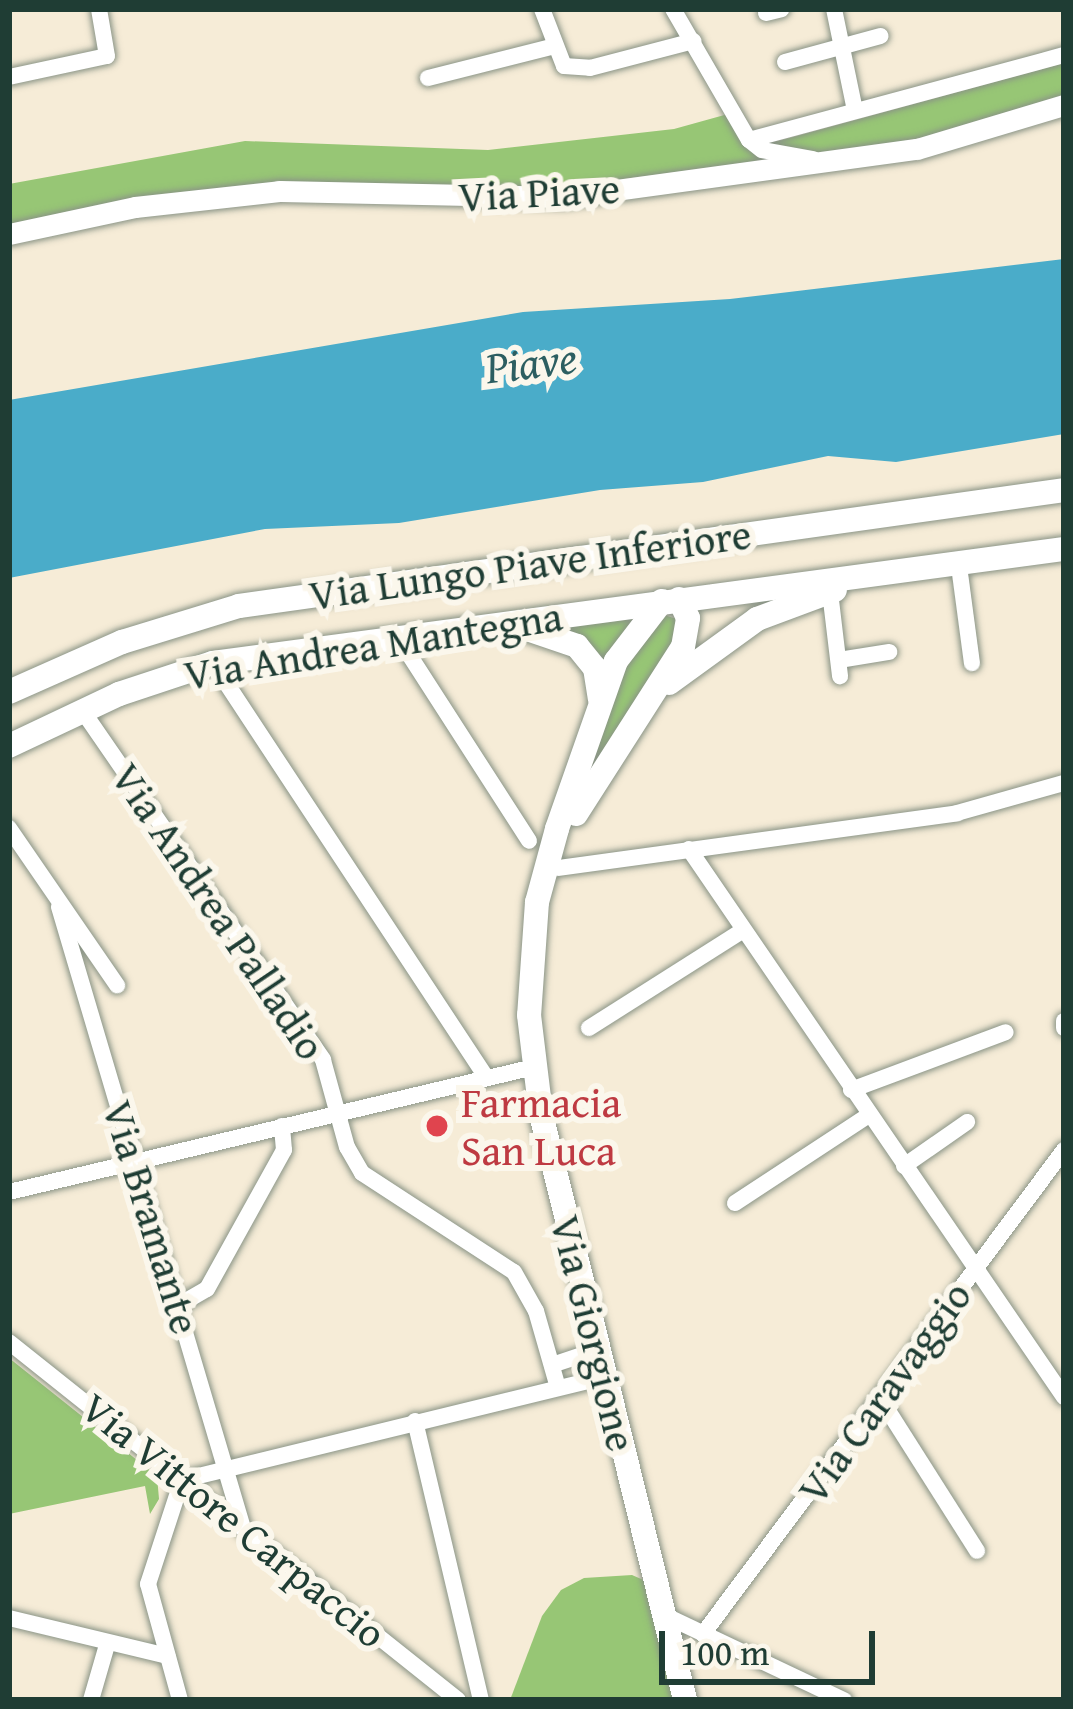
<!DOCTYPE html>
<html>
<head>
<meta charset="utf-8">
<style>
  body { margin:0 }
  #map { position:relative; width:1073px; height:1709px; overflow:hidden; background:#f6ecd7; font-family:"Gentium Book Plus",serif }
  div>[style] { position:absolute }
  .green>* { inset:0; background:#97c675 }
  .water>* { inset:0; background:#4aacc9 }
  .roads { filter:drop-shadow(0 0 3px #8a9486) drop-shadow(0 0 3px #8a9486) }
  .minor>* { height:16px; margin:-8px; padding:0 8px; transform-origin:8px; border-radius:8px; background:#fff }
  .tertiary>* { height:21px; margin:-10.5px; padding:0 10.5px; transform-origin:10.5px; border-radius:10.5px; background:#fff }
  .secondary>* { height:24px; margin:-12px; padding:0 12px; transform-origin:12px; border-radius:12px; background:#fff }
  .dots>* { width:33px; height:33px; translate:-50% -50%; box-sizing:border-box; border:6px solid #fbf7ec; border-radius:50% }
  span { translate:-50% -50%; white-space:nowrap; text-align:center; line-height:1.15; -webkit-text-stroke:12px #fbf7ec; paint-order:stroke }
  .street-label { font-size:42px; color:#1f3d34 }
  .health-label { font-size:42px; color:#be3a42 }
  .left { translate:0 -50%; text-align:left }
  .water-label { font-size:45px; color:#2c5e61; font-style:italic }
  .frame { position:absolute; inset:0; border:12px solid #1f3d34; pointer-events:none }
  .scale { position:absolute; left:659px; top:1631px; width:216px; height:54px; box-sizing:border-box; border:6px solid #1f3d34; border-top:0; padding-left:15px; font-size:36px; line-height:42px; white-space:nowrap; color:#1f3d34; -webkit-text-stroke:9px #fbf7ec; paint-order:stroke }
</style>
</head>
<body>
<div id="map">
  <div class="green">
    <div style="clip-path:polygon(1064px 63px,1064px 98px,978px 128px,824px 155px,764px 145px)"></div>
    <div style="clip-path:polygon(728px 114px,790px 157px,541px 190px,394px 185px,9px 228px,9px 184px,245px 141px,488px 150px,674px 129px)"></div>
    <div style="clip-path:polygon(641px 610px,603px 677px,549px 623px)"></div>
    <div style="clip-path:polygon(664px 615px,680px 620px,672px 649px,582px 782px,616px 677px)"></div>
    <div style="clip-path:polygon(9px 1358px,157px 1476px,159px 1499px,150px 1514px,145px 1486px,9px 1514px)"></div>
    <div style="clip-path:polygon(632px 1575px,648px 1582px,675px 1700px,510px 1700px,542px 1616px,561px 1590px,584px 1578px)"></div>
  </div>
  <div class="water">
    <div style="clip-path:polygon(1064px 259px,1064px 434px,896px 462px,828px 456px,703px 482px,600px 490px,399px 523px,265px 529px,9px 578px,9px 400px,523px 312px,730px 299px)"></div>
  </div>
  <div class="roads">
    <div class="minor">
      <div style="left:542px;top:9px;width:61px;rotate:68.9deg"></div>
      <div style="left:564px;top:66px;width:26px;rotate:4deg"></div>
      <div style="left:590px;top:68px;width:107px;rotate:-14.6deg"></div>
      <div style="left:673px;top:9px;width:151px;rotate:59.9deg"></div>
      <div style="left:749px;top:140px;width:16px;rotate:38deg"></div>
      <div style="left:762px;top:150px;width:52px;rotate:10deg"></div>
      <div style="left:834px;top:9px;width:103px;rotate:78.3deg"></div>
      <div style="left:766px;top:13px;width:16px;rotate:-14deg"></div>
      <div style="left:785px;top:62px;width:99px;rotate:-15.2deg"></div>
      <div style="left:9px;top:77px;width:100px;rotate:-12.1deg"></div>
      <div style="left:107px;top:56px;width:48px;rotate:-99.7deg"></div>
      <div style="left:428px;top:78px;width:127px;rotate:-14.1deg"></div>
      <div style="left:749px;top:140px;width:326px;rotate:-15.1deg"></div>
      <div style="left:959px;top:566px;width:98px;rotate:82.4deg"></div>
      <div style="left:830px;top:592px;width:85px;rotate:83.2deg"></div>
      <div style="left:399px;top:639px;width:240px;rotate:57.2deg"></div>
      <div style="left:839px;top:660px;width:51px;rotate:-9.1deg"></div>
      <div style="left:213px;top:663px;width:494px;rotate:56.6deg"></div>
      <div style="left:82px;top:710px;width:425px;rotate:55.4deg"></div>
      <div style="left:323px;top:1060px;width:90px;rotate:74.6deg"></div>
      <div style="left:347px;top:1147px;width:30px;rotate:60deg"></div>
      <div style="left:362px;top:1173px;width:181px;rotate:33.1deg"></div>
      <div style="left:514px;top:1272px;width:45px;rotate:60.6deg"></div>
      <div style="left:536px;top:1311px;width:76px;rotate:74deg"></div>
      <div style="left:9px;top:828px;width:191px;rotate:55.5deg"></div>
      <div style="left:689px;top:849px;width:664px;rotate:55.62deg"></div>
      <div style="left:558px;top:868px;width:403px;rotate:-7.8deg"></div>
      <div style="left:957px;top:813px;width:111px;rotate:-15.7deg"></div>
      <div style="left:59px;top:907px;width:648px;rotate:73.5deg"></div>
      <div style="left:1064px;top:1021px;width:7px;rotate:90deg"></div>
      <div style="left:589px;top:1028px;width:181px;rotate:-32.4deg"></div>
      <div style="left:851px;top:1090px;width:165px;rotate:-20.5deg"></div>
      <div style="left:904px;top:1166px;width:77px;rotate:-34.9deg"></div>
      <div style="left:9px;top:1192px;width:540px;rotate:-13.39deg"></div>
      <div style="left:735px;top:1203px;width:160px;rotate:-33.3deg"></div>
      <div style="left:179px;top:1305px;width:32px;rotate:-30deg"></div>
      <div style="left:207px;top:1289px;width:159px;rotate:-61deg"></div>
      <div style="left:284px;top:1150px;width:24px;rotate:-95deg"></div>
      <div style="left:9px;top:1342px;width:574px;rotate:38.57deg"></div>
      <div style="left:552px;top:1365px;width:47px;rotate:-18.4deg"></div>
      <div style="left:880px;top:1398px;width:181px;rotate:57.6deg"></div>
      <div style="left:415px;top:1421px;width:287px;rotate:76.7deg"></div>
      <div style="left:666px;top:1616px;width:197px;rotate:25.3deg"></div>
      <div style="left:9px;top:1618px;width:163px;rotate:13.5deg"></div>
      <div style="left:703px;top:1634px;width:604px;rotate:-53.28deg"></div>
      <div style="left:91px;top:1700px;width:57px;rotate:-73.8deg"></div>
      <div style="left:180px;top:1700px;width:120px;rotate:-105.4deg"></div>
      <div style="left:148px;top:1584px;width:109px;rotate:-71.9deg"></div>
      <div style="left:182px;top:1480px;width:435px;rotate:-13.7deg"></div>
    </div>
    <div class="tertiary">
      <div style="left:9px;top:234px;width:129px;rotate:-12.1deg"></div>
      <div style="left:135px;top:207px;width:145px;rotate:-6.3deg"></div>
      <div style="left:279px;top:191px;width:286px;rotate:1.2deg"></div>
      <div style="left:565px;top:197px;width:355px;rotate:-7.8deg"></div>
      <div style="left:917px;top:149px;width:153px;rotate:-16.7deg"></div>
    </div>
    <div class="secondary">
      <div style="left:662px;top:601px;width:76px;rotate:127.5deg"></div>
      <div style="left:616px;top:661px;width:178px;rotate:109.4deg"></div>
      <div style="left:557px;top:829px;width:76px;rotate:105.3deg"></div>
      <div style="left:537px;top:902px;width:113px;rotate:94deg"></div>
      <div style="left:529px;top:1015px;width:100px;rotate:83.1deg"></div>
      <div style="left:541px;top:1114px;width:603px;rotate:76.19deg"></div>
      <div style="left:521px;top:627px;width:59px;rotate:18.7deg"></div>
      <div style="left:577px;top:646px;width:28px;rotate:51deg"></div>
      <div style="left:595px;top:668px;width:31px;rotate:81deg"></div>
      <div style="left:669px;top:683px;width:109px;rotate:-36deg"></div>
      <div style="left:757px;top:619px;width:83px;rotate:-20.4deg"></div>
      <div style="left:9px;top:692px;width:124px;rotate:-23.9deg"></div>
      <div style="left:122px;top:642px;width:122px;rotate:-17.1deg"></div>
      <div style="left:239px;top:606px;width:833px;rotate:-8deg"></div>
      <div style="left:9px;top:746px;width:122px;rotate:-25.3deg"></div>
      <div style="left:119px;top:694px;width:99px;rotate:-18.3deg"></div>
      <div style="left:213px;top:663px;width:859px;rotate:-7.63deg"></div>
      <div style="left:576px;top:814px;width:198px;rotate:-57.4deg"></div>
      <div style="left:683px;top:647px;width:29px;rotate:-80deg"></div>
      <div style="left:688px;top:618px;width:21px;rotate:-115deg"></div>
    </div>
  </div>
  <div class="dots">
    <div style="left:437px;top:1126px;background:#e0444e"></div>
  </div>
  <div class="street-label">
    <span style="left:539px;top:192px;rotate:-3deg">Via Piave</span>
    <span style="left:530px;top:564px;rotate:-8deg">Via Lungo Piave Inferiore</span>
    <span style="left:373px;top:645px;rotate:-9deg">Via Andrea Mantegna</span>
    <span style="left:219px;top:911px;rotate:56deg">Via Andrea Palladio</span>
    <span style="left:152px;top:1217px;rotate:73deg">Via Bramante</span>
    <span style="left:594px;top:1333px;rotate:76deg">Via Giorgione</span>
    <span style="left:884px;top:1392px;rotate:-54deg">Via Caravaggio</span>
    <span style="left:234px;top:1520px;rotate:39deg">Via Vittore Carpaccio</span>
  </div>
  <div class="health-label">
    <span class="left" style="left:461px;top:1126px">Farmacia<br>San Luca</span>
  </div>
  <div class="water-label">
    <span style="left:531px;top:362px;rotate:-7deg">Piave</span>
  </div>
  <div class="frame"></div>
  <div class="scale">100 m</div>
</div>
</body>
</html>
